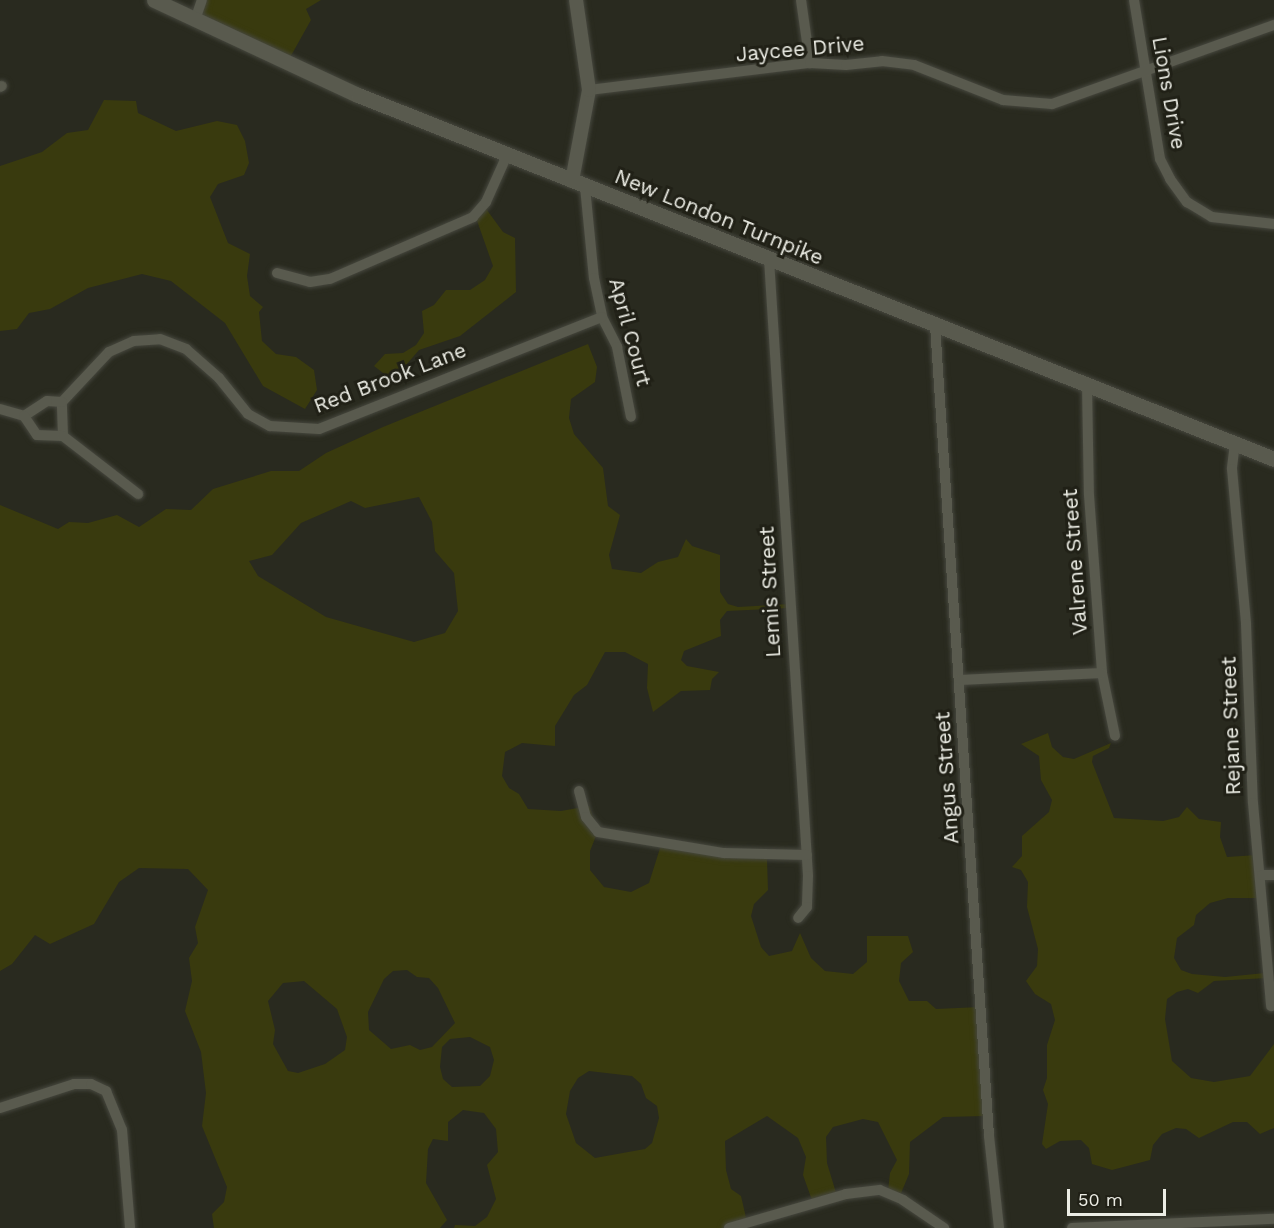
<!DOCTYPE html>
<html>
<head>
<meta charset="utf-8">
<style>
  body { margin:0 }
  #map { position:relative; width:1274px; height:1228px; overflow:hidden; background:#292a1f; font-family:"Work Sans",sans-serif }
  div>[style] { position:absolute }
  .green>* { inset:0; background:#393a0e }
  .roads { filter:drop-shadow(0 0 2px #46473e) drop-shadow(0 0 2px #46473e) }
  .minor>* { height:10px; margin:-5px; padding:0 5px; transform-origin:5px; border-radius:5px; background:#595a4e }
  .tertiary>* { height:14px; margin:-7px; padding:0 7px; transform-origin:7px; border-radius:7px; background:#595a4e }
  .secondary>* { height:15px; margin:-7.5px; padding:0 7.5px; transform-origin:7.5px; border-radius:7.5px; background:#595a4e }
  span { translate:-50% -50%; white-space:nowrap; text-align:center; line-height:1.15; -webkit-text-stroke:6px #202016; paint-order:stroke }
  .street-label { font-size:21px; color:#ecede5 }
  .scale { position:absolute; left:1067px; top:1189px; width:99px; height:27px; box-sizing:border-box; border:3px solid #ecede5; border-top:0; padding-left:8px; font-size:18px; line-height:21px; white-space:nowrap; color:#ecede5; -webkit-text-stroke:4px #202016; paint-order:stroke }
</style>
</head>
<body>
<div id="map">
  <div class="green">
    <div style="clip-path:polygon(200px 0,321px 0,306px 9px,311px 20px,288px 61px,196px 13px)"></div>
    <div style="clip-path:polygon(104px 100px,136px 101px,138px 113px,176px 131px,217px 121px,237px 125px,245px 141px,249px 163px,244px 175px,218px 184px,210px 197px,228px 243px,250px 254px,247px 276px,250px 296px,263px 307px,259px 312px,262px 341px,276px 354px,296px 357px,314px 370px,317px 390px,305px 409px,263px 386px,225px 323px,171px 281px,142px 274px,88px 288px,50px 309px,29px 313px,17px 329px,0 331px,0 166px,42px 152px,67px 133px,88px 130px)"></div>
    <div style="clip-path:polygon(484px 206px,503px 232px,515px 238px,516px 292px,460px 336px,419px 350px,407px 364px,387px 376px,374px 366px,385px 354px,403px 353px,416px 345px,424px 333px,422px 311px,434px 305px,446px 290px,470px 290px,485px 280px,493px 266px,475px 215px)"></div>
    <div style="clip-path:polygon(evenodd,588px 344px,597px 367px,595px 382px,571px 399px,569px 418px,574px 434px,603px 468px,608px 506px,620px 515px,609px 555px,612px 569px,641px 573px,658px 562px,678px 557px,686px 539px,692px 546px,720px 555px,720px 592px,728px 604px,738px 607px,789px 604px,788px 608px,727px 611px,720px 620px,721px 636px,684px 651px,681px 660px,687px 666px,719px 672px,712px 679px,710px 690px,681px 691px,653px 712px,647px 688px,648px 664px,625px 652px,605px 652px,587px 685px,574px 695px,555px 726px,555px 746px,522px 743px,505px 752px,502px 776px,509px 788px,519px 794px,528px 809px,561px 811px,589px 806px,598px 831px,590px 851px,590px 870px,604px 887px,631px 892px,649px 883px,661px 845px,767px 859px,768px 890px,754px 904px,751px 916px,761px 947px,769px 956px,792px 951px,800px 933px,811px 958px,825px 971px,853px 974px,867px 962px,867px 936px,908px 936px,913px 952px,901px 963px,899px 981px,909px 1001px,927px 1001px,936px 1009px,980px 1007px,986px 1116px,943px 1117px,910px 1142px,909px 1174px,899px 1198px,888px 1191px,890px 1173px,897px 1160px,878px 1122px,863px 1119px,833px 1127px,826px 1137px,827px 1163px,837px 1196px,813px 1203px,803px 1175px,806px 1157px,798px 1138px,767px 1116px,725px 1141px,726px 1170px,731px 1189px,741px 1196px,747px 1222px,729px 1228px,454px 1228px,455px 1225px,475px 1226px,487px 1217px,496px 1199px,487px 1165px,498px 1152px,496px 1129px,484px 1113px,463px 1110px,448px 1122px,448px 1141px,433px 1139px,428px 1149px,426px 1183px,447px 1220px,440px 1228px,214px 1228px,212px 1214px,224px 1202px,227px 1187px,202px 1126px,206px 1093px,201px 1052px,185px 1011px,192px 981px,189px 958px,198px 943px,195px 927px,208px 890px,188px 869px,139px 868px,119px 882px,94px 924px,50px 944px,35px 935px,12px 964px,0 971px,0 505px,58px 529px,69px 522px,88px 523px,117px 515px,139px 527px,166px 509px,191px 510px,213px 489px,271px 471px,299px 471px,326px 453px,383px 427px,588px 344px,419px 497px,432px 522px,435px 551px,454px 573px,458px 611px,445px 633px,414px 642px,326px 617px,258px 576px,249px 561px,272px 555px,301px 523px,351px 501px,365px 508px,419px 497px,588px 344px,407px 970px,417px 977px,429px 978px,438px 988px,455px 1023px,432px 1047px,420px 1050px,410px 1045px,391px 1049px,369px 1030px,368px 1012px,384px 979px,393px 971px,407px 970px,588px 344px,304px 981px,337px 1009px,347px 1037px,345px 1050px,325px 1064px,298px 1073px,288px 1071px,273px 1044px,275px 1030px,268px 1001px,283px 983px,304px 981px,588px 344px,470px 1037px,490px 1047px,494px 1060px,490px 1076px,480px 1086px,452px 1087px,443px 1079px,440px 1067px,442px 1047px,450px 1039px,470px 1037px,588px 344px,589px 1071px,632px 1076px,641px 1084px,646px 1098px,657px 1106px,659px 1118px,652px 1143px,645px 1149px,595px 1158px,576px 1143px,566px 1114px,570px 1091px,578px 1078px,589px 1071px)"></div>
    <div style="clip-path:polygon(1048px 733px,1052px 747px,1063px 757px,1074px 759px,1111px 743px,1109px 748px,1093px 756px,1092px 762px,1114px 818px,1163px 821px,1179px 817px,1187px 807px,1199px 819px,1221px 822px,1220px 837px,1227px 857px,1257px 855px,1262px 898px,1228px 898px,1210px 903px,1196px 915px,1194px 925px,1177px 938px,1174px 958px,1181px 970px,1192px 974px,1225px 977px,1265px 973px,1267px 978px,1214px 981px,1198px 993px,1188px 989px,1177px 992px,1167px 999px,1165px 1019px,1172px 1061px,1191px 1078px,1214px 1082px,1250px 1076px,1274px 1044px,1274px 1128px,1260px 1134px,1247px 1122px,1233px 1122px,1199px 1138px,1186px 1129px,1176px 1128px,1162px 1134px,1153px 1145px,1150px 1160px,1112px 1170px,1092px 1164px,1089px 1148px,1081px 1140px,1060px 1141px,1046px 1149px,1042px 1144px,1048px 1104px,1043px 1090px,1047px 1078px,1047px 1045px,1055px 1020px,1051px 1004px,1035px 994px,1026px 981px,1037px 966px,1038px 949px,1027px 907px,1028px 882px,1021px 870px,1012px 867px,1022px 856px,1022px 836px,1049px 812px,1052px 800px,1041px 780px,1039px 756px,1021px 744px)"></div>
  </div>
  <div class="roads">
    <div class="minor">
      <div style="left:801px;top:0;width:64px;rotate:81.9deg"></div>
      <div style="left:1134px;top:0;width:161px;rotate:80.7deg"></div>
      <div style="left:1160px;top:159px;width:22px;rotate:63deg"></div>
      <div style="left:1170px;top:179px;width:29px;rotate:54deg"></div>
      <div style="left:1187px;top:202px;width:29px;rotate:31deg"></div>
      <div style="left:1212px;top:217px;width:62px;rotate:6.4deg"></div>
      <div style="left:195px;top:20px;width:21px;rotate:-71deg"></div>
      <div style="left:0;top:87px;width:2px;rotate:-27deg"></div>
      <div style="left:589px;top:90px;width:223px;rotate:-7deg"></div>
      <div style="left:810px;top:63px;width:36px;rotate:3deg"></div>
      <div style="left:846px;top:65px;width:36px;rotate:-6deg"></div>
      <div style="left:882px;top:61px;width:32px;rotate:7deg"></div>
      <div style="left:914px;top:65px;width:96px;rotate:21.5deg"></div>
      <div style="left:1003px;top:100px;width:49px;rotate:4.7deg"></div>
      <div style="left:1052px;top:104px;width:236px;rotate:-19.6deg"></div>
      <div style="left:585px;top:187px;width:91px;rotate:84.4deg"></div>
      <div style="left:594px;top:278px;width:40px;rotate:78deg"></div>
      <div style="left:602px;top:317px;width:34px;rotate:63deg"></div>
      <div style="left:617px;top:347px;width:71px;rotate:78.7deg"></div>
      <div style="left:769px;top:259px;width:618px;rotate:86.38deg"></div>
      <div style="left:808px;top:876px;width:31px;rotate:92deg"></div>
      <div style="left:807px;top:907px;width:14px;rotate:129deg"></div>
      <div style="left:277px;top:273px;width:34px;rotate:15deg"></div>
      <div style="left:310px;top:282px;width:20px;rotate:-9deg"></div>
      <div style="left:330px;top:279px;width:156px;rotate:-23.4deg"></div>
      <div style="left:473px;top:217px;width:20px;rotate:-49deg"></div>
      <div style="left:486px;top:202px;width:51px;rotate:-65.9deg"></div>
      <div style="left:935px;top:325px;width:813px;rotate:86.19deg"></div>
      <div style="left:989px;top:1136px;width:93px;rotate:83.8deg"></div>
      <div style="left:1087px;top:385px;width:110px;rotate:89deg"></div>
      <div style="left:1089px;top:495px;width:178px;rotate:85.8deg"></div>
      <div style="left:1102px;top:673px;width:64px;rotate:78.3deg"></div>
      <div style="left:62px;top:402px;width:69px;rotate:-46.8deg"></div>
      <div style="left:109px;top:352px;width:27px;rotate:-24deg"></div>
      <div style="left:134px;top:341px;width:26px;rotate:-4deg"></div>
      <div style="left:160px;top:339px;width:28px;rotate:21deg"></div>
      <div style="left:186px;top:349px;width:44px;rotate:41.3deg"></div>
      <div style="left:219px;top:378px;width:46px;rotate:51.1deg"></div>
      <div style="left:248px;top:414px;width:25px;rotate:29deg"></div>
      <div style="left:270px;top:426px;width:49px;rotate:3.5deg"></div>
      <div style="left:319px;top:429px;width:304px;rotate:-21.6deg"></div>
      <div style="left:0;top:409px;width:25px;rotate:16deg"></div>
      <div style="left:63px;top:436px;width:34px;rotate:-92deg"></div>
      <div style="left:62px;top:402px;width:15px;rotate:-176deg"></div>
      <div style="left:47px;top:401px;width:27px;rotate:147deg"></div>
      <div style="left:24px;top:416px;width:23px;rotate:56deg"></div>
      <div style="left:37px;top:435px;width:26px;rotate:2deg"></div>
      <div style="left:63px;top:436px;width:95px;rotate:37.7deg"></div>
      <div style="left:1235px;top:443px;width:26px;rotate:97deg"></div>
      <div style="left:1232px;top:469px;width:156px;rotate:84.8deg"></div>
      <div style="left:1246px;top:624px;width:179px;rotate:87.8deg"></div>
      <div style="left:1253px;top:803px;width:204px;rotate:84.9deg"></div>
      <div style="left:960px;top:680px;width:142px;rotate:-2.8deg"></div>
      <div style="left:579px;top:791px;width:27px;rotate:75deg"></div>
      <div style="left:586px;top:817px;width:19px;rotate:51deg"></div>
      <div style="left:598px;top:832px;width:128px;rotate:9.5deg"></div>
      <div style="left:724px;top:853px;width:83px;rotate:1.4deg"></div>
      <div style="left:1262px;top:875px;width:12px"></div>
      <div style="left:0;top:1108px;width:78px;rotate:-18deg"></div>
      <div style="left:74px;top:1084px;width:17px"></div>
      <div style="left:91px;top:1084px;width:17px;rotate:25deg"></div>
      <div style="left:106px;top:1091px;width:42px;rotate:67.7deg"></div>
      <div style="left:122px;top:1130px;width:98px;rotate:85.3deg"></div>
      <div style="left:729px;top:1228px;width:122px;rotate:-16.2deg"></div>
      <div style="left:846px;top:1194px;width:34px;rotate:-7deg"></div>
      <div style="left:880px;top:1190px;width:25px;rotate:23deg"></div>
      <div style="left:903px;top:1200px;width:50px;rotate:34.3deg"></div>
      <div style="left:1072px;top:1228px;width:202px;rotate:-2.6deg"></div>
    </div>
    <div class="tertiary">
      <div style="left:572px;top:181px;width:93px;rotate:-79.4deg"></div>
      <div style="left:589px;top:90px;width:91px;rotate:-98.2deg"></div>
    </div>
    <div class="secondary">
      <div style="left:154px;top:0;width:225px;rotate:25deg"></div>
      <div style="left:358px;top:95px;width:986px;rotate:21.67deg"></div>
    </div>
  </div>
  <div class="street-label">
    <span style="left:800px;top:49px;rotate:-5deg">Jaycee Drive</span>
    <span style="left:1169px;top:93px;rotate:80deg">Lions Drive</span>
    <span style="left:719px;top:217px;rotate:22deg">New London Turnpike</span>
    <span style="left:630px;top:332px;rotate:75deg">April Court</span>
    <span style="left:390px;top:378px;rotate:-21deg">Red Brook Lane</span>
    <span style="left:1075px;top:562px;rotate:-94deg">Valrene Street</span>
    <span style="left:770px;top:592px;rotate:-93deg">Lemis Street</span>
    <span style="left:1231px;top:726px;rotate:-92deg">Rejane Street</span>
    <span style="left:947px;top:778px;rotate:-94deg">Angus Street</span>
  </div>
  <div class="scale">50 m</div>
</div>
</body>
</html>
